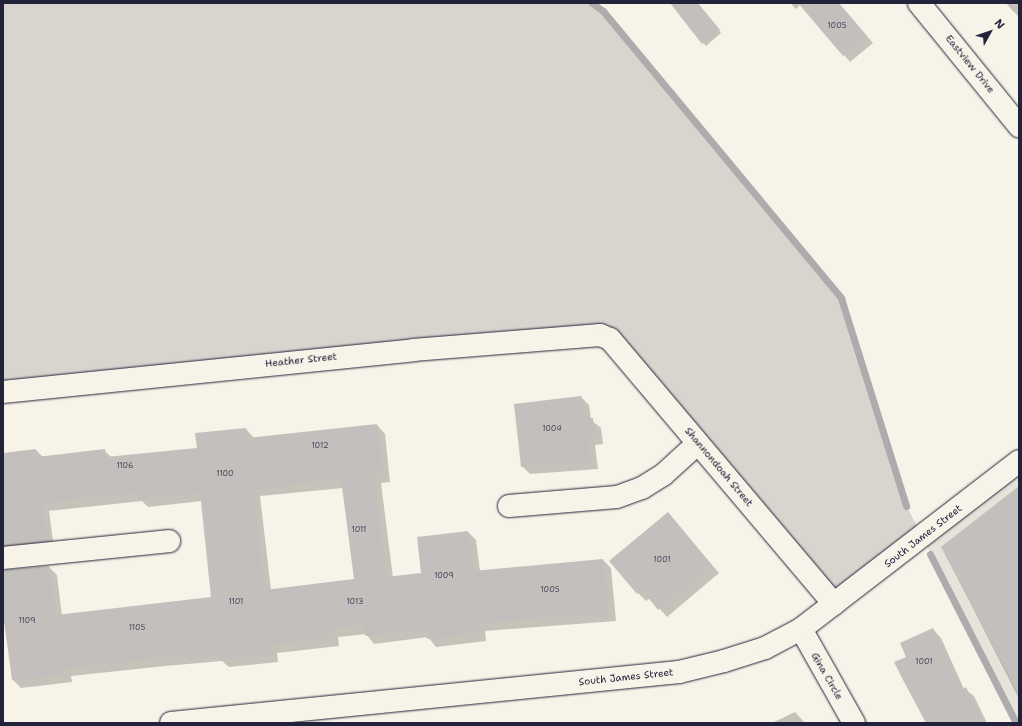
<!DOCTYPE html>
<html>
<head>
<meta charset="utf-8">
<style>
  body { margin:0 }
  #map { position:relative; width:1022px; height:726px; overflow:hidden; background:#f7f3e8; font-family:"Shantell Sans",sans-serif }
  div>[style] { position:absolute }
  .built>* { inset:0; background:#e7e3db }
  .green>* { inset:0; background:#d8d5cf }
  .shadow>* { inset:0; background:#0003 }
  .stream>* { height:7px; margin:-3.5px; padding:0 3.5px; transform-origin:3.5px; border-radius:3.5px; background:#aeabad }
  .building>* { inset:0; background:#c2bfbd }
  .roads { filter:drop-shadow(0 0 1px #22223b) drop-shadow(0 0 1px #22223b) }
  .minor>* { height:22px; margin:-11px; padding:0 11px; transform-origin:11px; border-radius:11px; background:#f7f3e8 }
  span { translate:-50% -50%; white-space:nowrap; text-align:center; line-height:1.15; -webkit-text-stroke:3.5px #f7f3e8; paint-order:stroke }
  .number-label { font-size:8px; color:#4a495c }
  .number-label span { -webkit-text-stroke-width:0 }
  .street-label { font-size:10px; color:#22223b }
  .frame { position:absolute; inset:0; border:4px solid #22223b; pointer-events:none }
  .north { position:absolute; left:970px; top:12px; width:40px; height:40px; -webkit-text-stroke:3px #f7f3e8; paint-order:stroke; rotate:50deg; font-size:11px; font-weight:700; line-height:16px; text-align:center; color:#22223b }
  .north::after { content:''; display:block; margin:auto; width:14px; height:18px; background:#22223b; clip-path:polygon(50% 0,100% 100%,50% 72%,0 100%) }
</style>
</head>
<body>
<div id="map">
  <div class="built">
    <div style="clip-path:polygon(1019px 462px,1019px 723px,1016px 723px,923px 538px)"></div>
  </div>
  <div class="green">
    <div style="clip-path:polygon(3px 3px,592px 3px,603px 11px,841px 298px,905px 503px,923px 538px,834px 604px,610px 339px,3px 392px)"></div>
  </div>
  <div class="shadow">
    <div style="clip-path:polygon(790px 3px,838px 3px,873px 43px,850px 62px,801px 4px,796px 9px)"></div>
    <div style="clip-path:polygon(1006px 3px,1019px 3px,1019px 17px,1011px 9px)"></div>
    <div style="clip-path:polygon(707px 16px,721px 33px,706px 46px,689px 25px)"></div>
    <div style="clip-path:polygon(581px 397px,589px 405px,591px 420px,601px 428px,603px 444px,595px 445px,598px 469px,530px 474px,522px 466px)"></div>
    <div style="clip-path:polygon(evenodd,377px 425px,385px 434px,390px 482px,381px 483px,393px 578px,423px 574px,468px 532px,476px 540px,480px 571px,603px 560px,611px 568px,616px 621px,485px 631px,486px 641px,436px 647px,428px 637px,374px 644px,366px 634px,338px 637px,339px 646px,277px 653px,278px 662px,229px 667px,222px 661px,165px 666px,71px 676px,72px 682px,21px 688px,13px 680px,3px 613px,3px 570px,49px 567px,57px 575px,62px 616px,212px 598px,202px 501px,148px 507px,142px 501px,49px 511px,54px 549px,3px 553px,3px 454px,36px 450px,43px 457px,104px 450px,112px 458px,198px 449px,246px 429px,254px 438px,377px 425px,343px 488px,355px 580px,271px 590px,260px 496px,343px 488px)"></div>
    <div style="clip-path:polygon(1019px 488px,1019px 699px,942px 547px)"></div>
    <div style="clip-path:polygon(668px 514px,719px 573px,667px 617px,650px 598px,646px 601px,638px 593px)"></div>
    <div style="clip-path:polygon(933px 629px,941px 638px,964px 689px,974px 696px,987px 723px,927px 723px,907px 657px)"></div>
    <div style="clip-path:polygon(795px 712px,805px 723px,772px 723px)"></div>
  </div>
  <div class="stream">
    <div style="left:592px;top:3px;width:14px;rotate:36deg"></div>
    <div style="left:603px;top:11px;width:373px;rotate:50.3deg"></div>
    <div style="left:841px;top:298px;width:218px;rotate:72.6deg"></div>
    <div style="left:930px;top:554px;width:190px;rotate:63deg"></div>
  </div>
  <div class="building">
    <div style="clip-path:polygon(670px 3px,698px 3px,720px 30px,702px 44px)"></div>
    <div style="clip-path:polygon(798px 3px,839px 3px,867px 36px,843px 56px)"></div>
    <div style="clip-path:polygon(581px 396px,584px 419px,593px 418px,595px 436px,587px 437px,590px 461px,521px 467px,514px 404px)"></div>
    <div style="clip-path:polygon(evenodd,377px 424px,383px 474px,374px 475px,386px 577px,421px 573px,417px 537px,468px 531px,473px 571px,603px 559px,609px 613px,477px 623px,479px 633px,427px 639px,426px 629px,365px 636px,364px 625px,330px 629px,331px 638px,269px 645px,270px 654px,220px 660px,219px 653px,156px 658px,64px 669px,64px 674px,12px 680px,3px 613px,3px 570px,49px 566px,56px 615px,211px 597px,200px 492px,139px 499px,138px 492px,42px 503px,47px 541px,3px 545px,3px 453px,36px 449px,37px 457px,105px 449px,106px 457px,197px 448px,195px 433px,246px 428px,247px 438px,377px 424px,341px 479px,354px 579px,264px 590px,253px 489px,341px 479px)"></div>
    <div style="clip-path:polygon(1019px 486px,1019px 696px,941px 547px)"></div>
    <div style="clip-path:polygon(668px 512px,712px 565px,658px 610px,642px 590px,637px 594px,609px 561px)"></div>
    <div style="clip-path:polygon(933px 628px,961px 690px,966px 687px,984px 723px,926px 723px,902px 678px,894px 662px,906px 657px,900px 643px)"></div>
  </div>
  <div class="roads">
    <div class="minor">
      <div style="left:919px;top:3px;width:159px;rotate:50.9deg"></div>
      <div style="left:3px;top:392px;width:412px;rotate:-5.8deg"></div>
      <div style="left:413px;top:350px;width:188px;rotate:-4.6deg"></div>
      <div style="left:600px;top:335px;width:11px;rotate:22deg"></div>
      <div style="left:610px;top:339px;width:347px;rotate:49.8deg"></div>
      <div style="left:509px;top:506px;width:108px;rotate:-4.8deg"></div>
      <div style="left:617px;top:497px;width:27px;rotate:-20deg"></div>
      <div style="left:642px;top:488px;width:25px;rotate:-32deg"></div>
      <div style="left:663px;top:475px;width:47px;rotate:-42.4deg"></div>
      <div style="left:3px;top:558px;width:167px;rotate:-5.8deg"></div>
      <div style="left:801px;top:629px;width:108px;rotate:60.6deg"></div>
      <div style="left:171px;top:723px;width:511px;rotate:-5.73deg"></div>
      <div style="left:679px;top:672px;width:46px;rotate:-13.7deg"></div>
      <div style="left:724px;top:661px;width:43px;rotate:-17.6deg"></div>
      <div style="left:765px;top:648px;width:41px;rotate:-27.8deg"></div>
      <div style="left:801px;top:629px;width:275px;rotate:-37.6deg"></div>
    </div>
  </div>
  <div class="number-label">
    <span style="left:837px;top:26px">1005</span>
    <span style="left:552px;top:429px">1004</span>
    <span style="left:320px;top:446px">1012</span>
    <span style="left:125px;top:466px">1106</span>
    <span style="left:225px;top:474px">1100</span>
    <span style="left:359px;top:530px">1011</span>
    <span style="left:662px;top:560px">1001</span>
    <span style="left:444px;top:576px">1009</span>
    <span style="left:550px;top:590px">1005</span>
    <span style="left:236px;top:602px">1101</span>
    <span style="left:355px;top:602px">1013</span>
    <span style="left:27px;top:621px">1109</span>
    <span style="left:137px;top:628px">1105</span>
    <span style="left:924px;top:662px">1001</span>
  </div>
  <div class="street-label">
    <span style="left:970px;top:64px;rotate:51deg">Eastview Drive</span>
    <span style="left:301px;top:360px;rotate:-6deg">Heather Street</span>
    <span style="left:719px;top:467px;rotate:50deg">Shannondoah Street</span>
    <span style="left:923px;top:536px;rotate:-38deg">South James Street</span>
    <span style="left:827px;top:676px;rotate:60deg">Gina Circle</span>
    <span style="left:626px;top:677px;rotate:-6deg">South James Street</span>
  </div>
  <div class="frame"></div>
  <div class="north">N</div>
</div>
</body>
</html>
